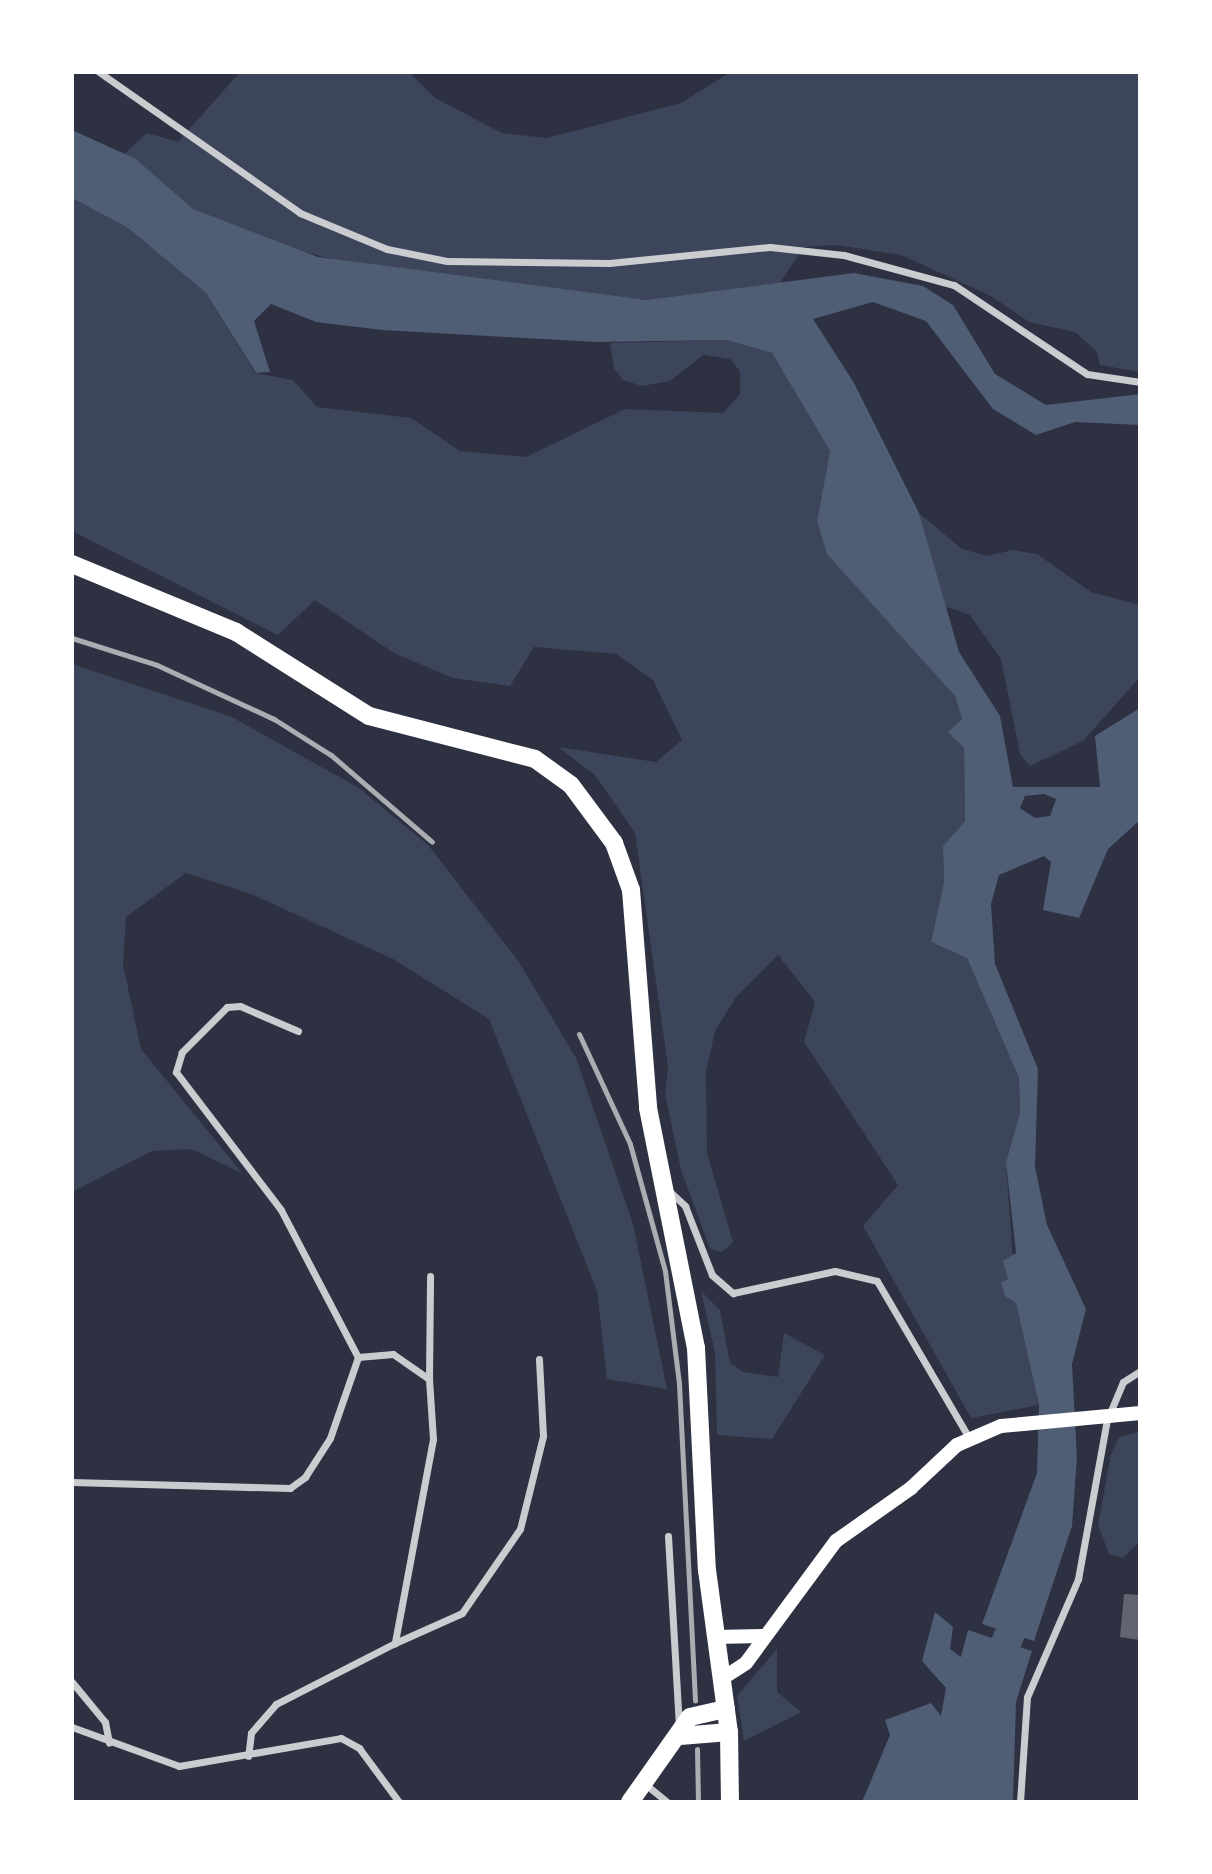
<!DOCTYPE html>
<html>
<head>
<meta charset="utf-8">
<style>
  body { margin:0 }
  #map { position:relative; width:1212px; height:1874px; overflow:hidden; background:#2d3142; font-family:"Fira Sans Condensed",sans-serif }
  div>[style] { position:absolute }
  .green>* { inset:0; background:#3c4559 }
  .water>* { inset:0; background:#4f5d75 }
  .river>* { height:30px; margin:-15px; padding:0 15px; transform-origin:15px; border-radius:15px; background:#4f5d75 }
  .building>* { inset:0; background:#626471 }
  .minor>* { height:7px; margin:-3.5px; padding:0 3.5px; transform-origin:3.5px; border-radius:3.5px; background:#caccd0 }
  .secondary>* { height:14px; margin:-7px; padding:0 7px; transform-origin:7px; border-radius:7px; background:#fff }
  .primary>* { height:18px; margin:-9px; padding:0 9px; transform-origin:9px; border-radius:9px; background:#fff }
  .rail>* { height:5px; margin:-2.5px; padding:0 2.5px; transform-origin:2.5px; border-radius:2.5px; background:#abadb3 }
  span { translate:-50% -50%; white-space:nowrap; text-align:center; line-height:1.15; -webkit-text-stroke:5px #fff; paint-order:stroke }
  .frame { position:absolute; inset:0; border:74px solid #fff; pointer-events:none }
</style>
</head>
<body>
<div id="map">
  <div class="green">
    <div style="clip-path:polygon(240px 72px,409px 72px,435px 98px,502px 133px,547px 138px,681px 103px,731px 72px,1140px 72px,1140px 372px,1100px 365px,1097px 352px,1075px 332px,1029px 322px,991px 296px,901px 255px,836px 245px,804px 247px,774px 292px,647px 300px,362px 267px,271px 243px,193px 209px,136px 159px,121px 157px,147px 133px,178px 142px)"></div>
    <div style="clip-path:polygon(72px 198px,128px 228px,206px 293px,255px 373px,293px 380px,317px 407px,411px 418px,460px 451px,526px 457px,625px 409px,723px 413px,740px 394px,740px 371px,730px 359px,703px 355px,670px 381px,642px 386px,623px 380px,614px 368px,610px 343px,726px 340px,772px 353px,830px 451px,817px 521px,956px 696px,962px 719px,949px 732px,964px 748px,965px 821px,943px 846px,944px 882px,931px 942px,967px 958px,1019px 1078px,1020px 1113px,1006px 1162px,1016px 1303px,1039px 1405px,971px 1418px,863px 1226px,898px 1185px,804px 1042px,815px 1002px,778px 955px,736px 997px,715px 1031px,706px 1072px,707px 1153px,733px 1242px,722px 1252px,710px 1249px,681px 1170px,665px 1094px,668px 1067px,635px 833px,595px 775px,558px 747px,656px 762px,682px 740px,653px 680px,616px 654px,534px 647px,510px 686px,453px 678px,394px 653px,315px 600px,278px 635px,72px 531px)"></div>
    <div style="clip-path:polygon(919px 513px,962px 549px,987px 556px,1013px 550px,1037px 554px,1091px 592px,1140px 605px,1140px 677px,1083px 741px,1030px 766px,1020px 754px,1001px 659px,970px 615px,944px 606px)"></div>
    <div style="clip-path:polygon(72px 664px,232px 717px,359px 788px,428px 845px,519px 962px,576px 1058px,633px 1224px,667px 1389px,607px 1379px,597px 1291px,489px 1019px,393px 959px,251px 894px,186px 873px,126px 917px,123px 964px,141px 1049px,242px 1173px,191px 1149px,152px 1151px,72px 1192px)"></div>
    <div style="clip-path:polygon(701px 1291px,720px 1310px,730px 1363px,743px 1372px,778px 1377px,784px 1333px,825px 1355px,772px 1439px,717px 1435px,715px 1353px)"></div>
    <div style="clip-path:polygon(1140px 1432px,1140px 1541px,1123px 1558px,1109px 1554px,1098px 1525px,1111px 1454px,1119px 1437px)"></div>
    <div style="clip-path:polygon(777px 1649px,777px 1692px,801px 1712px,744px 1741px,737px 1696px)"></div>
  </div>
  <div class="water">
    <div style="clip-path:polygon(evenodd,72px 130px,136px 159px,193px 209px,318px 257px,647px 300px,854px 273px,923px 286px,953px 305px,995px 374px,1046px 405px,1140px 394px,1140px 425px,1075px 422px,1036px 435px,993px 409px,926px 321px,873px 302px,813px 319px,854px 383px,919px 513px,959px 652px,1000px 716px,1013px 787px,1100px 787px,1095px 736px,1140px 708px,1140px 820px,1108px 849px,1079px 918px,1043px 910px,1051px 862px,1044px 856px,999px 875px,991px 904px,995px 964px,1038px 1069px,1035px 1167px,1047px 1225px,1086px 1309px,1072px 1364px,1077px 1458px,1072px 1526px,1034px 1641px,982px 1624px,1037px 1473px,1039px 1405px,1016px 1303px,1005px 1296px,1001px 1283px,1008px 1279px,1003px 1261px,1016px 1253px,1006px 1162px,1020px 1113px,1019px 1078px,967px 958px,931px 942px,944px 882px,943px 846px,965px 821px,964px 748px,948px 732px,962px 719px,955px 696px,827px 554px,817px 521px,830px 451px,772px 353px,726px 340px,596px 342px,382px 330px,316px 322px,271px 304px,254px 321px,270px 372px,256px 373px,206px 293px,128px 228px,72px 198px,72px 130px,1044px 794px,1056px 799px,1050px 816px,1035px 818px,1020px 808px,1025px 796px,1044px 794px)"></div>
    <div style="clip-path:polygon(935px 1612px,953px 1627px,950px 1649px,961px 1657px,968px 1630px,1032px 1651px,1016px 1702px,1013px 1802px,862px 1802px,890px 1735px,885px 1720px,931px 1703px,941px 1716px,946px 1688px,922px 1661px)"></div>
  </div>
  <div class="river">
    <div style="left:1006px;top:1643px;width:52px;rotate:-66.4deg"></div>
  </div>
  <div class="building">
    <div style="clip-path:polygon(1124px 1594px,1140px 1595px,1140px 1640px,1120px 1637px)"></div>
  </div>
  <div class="minor">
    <div style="left:99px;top:72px;width:246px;rotate:35deg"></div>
    <div style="left:300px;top:213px;width:94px;rotate:22.5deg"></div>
    <div style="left:387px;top:249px;width:61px;rotate:11.3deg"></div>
    <div style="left:447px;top:261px;width:162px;rotate:0.7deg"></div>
    <div style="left:609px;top:263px;width:162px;rotate:-5.7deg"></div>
    <div style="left:770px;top:247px;width:74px;rotate:6.2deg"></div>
    <div style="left:844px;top:255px;width:114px;rotate:15.3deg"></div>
    <div style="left:954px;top:285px;width:160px;rotate:33.8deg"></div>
    <div style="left:1087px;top:374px;width:54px;rotate:8.6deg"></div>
    <div style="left:298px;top:1031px;width:63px;rotate:-156.7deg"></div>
    <div style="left:240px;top:1006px;width:13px;rotate:176deg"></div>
    <div style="left:227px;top:1007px;width:64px;rotate:135deg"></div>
    <div style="left:182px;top:1052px;width:21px;rotate:107deg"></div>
    <div style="left:176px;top:1072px;width:173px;rotate:52.7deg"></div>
    <div style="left:281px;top:1210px;width:166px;rotate:62.4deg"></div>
    <div style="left:667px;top:1189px;width:25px;rotate:43deg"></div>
    <div style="left:685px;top:1206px;width:74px;rotate:68.6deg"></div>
    <div style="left:712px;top:1275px;width:28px;rotate:41deg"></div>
    <div style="left:733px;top:1293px;width:104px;rotate:-12.2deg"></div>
    <div style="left:835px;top:1271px;width:43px;rotate:13.4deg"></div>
    <div style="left:877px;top:1281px;width:182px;rotate:59.6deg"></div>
    <div style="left:429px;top:1379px;width:103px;rotate:-89.4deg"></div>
    <div style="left:72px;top:1482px;width:218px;rotate:1.6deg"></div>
    <div style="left:290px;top:1488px;width:19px;rotate:-36deg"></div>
    <div style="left:305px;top:1477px;width:46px;rotate:-57.3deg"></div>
    <div style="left:330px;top:1438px;width:86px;rotate:-70.9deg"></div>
    <div style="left:358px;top:1357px;width:35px;rotate:-5deg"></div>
    <div style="left:393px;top:1354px;width:44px;rotate:34.8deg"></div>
    <div style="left:429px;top:1379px;width:60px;rotate:86.2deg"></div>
    <div style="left:433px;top:1439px;width:208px;rotate:100.6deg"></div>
    <div style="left:395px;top:1643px;width:134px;rotate:152.9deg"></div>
    <div style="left:276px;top:1704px;width:38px;rotate:131deg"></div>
    <div style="left:251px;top:1733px;width:23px;rotate:97deg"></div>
    <div style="left:668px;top:1536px;width:192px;rotate:86.7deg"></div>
    <div style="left:395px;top:1643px;width:73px;rotate:-24.1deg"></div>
    <div style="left:462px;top:1613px;width:102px;rotate:-55.4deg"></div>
    <div style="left:520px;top:1529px;width:96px;rotate:-76.1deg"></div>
    <div style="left:543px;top:1436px;width:77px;rotate:-93deg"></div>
    <div style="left:72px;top:1682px;width:52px;rotate:50.5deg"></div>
    <div style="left:105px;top:1722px;width:21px;rotate:79deg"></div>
    <div style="left:72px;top:1727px;width:114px;rotate:20deg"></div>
    <div style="left:179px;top:1766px;width:164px;rotate:-9.8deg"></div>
    <div style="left:341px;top:1738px;width:21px;rotate:29deg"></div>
    <div style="left:359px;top:1748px;width:67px;rotate:53.5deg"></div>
    <div style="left:645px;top:1784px;width:28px;rotate:39deg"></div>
    <div style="left:1020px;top:1802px;width:105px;rotate:-86.2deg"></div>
    <div style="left:1027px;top:1697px;width:129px;rotate:-66.6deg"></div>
    <div style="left:1078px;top:1579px;width:162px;rotate:-79.7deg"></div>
    <div style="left:1107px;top:1420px;width:41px;rotate:-67.2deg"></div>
    <div style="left:1123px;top:1382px;width:20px;rotate:-33deg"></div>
  </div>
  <div class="secondary">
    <div style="left:716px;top:1637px;width:46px;rotate:-1.2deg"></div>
    <div style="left:723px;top:1678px;width:27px;rotate:-33deg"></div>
    <div style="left:746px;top:1663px;width:152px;rotate:-53.6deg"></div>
    <div style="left:836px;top:1541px;width:92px;rotate:-35.2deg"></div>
    <div style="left:911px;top:1488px;width:63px;rotate:-43.1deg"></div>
    <div style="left:957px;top:1445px;width:48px;rotate:-23.4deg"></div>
    <div style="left:1001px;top:1426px;width:140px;rotate:-5.3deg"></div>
  </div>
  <div class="primary">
    <div style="left:72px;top:564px;width:178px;rotate:22.5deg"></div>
    <div style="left:236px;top:632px;width:157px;rotate:32.3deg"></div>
    <div style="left:369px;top:716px;width:171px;rotate:14.5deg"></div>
    <div style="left:535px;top:759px;width:44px;rotate:35.8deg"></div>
    <div style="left:571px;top:785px;width:72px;rotate:53.4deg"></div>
    <div style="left:614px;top:843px;width:50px;rotate:70.1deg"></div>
    <div style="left:631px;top:890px;width:219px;rotate:85.5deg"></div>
    <div style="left:648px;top:1108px;width:245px;rotate:78.7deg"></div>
    <div style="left:696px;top:1348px;width:222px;rotate:87.2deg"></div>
    <div style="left:707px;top:1570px;width:163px;rotate:82.3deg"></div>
    <div style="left:729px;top:1732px;width:70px;rotate:89.2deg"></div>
    <div style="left:680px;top:1736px;width:49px;rotate:-4.7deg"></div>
    <div style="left:630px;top:1802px;width:104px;rotate:-54.8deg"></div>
    <div style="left:690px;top:1717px;width:37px;rotate:-13deg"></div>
  </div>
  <div class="rail">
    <div style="left:72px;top:638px;width:89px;rotate:17.6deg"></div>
    <div style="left:157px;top:665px;width:129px;rotate:24.8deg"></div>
    <div style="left:274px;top:719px;width:67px;rotate:32.3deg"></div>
    <div style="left:331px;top:755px;width:133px;rotate:40.7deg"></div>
    <div style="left:579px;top:1034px;width:121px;rotate:65.1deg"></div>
    <div style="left:630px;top:1144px;width:132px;rotate:74.6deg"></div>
    <div style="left:665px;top:1271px;width:114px;rotate:82.9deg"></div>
    <div style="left:679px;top:1384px;width:317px;rotate:87.1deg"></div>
    <div style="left:697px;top:1749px;width:53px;rotate:88.9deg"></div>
  </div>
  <div class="frame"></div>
</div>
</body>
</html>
